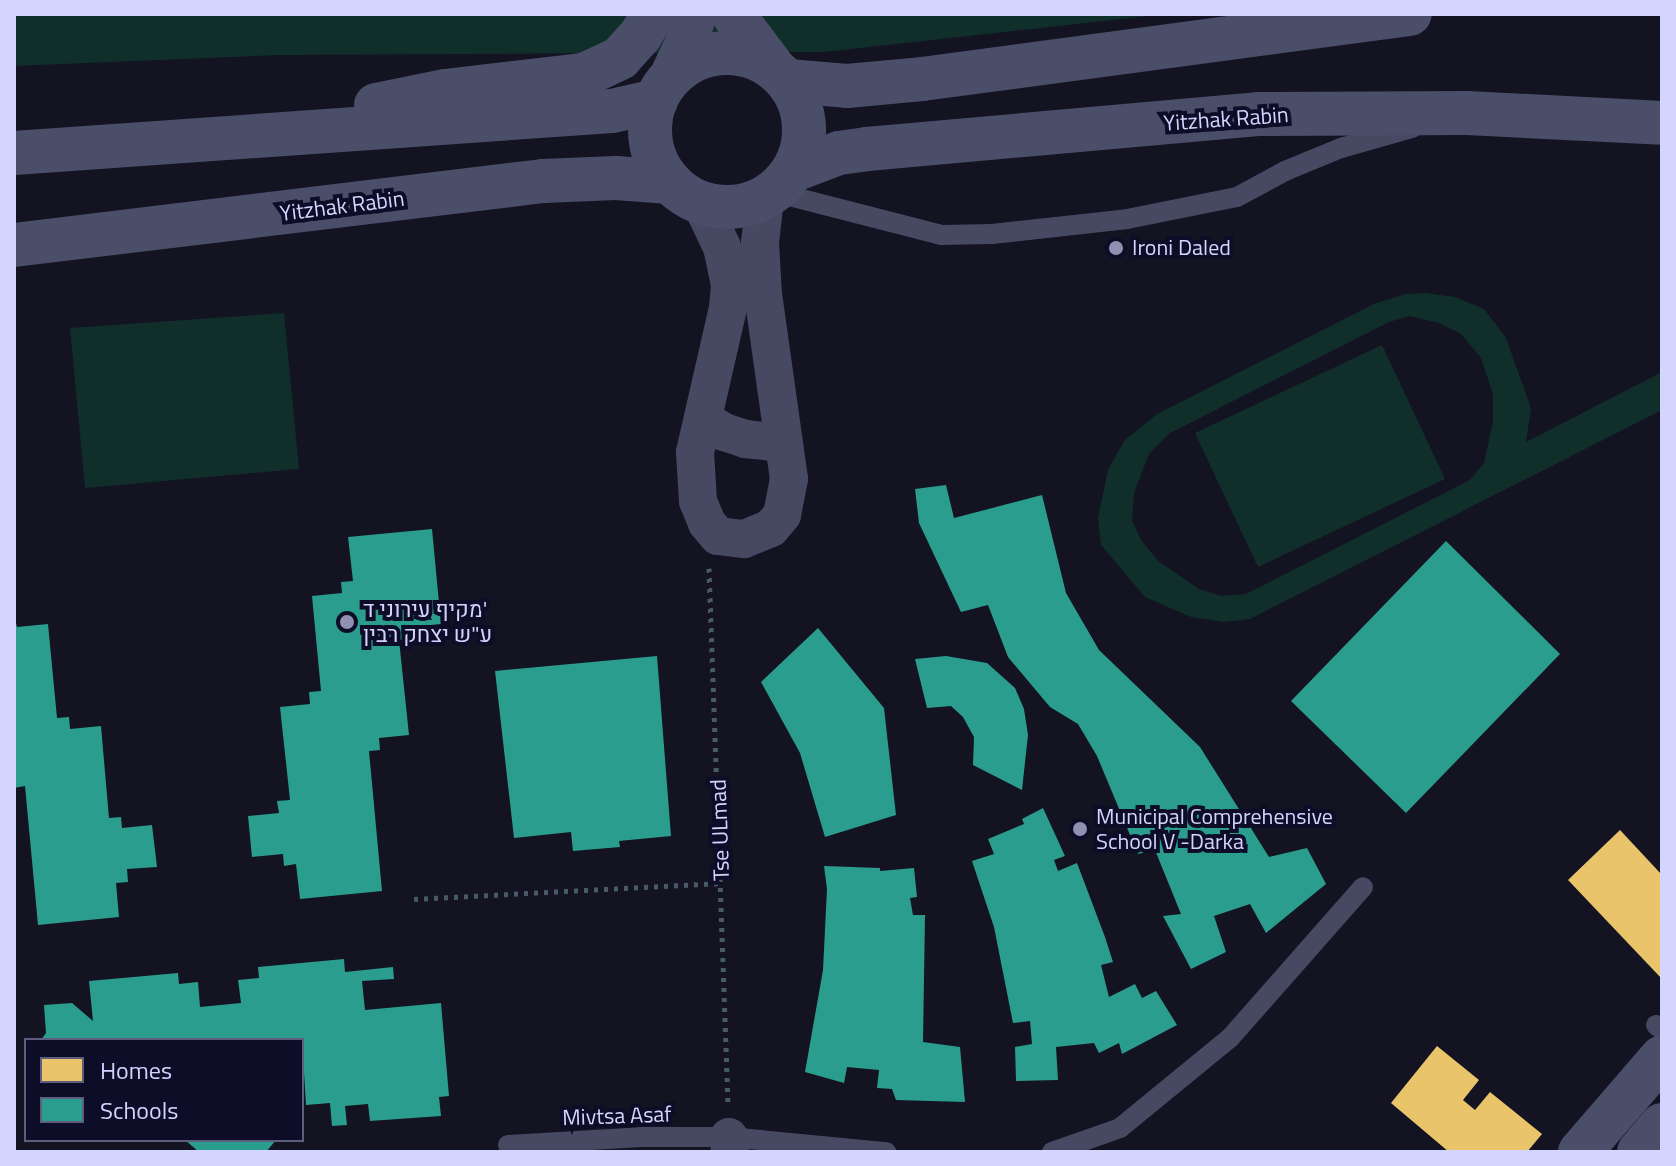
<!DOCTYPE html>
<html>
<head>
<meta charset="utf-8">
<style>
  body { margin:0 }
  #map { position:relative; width:1676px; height:1166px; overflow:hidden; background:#131322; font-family:"Titillium Web",Heebo,sans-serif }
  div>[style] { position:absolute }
  .green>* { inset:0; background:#102f2b }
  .homes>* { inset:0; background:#e9c46a }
  .schools>* { inset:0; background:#2a9d8f }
  .path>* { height:5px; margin-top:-2.5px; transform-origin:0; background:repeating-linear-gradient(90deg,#465a67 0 4px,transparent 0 10px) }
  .lane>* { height:20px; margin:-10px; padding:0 10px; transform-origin:10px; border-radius:10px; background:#474963 }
  .street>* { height:38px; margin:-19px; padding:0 19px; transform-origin:19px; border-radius:19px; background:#474963 }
  .secondary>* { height:44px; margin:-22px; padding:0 22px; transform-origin:22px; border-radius:22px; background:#4a4e69 }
  .secondary>.ring { margin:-22px; padding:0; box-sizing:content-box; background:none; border:44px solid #4a4e69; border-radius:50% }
  .dots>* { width:22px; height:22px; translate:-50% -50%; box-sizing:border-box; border:4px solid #0d0d28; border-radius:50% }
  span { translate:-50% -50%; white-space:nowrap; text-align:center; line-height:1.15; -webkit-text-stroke:8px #0d0d28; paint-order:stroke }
  .street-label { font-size:22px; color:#d4d5ff }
  .poi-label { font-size:22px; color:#d4d5ff }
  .left { translate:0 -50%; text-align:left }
  .frame { position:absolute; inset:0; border:16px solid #d4d5ff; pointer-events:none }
  .legend { position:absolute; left:24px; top:1038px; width:280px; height:104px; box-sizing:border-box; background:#0d0d28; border:2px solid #5d5d7e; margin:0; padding:10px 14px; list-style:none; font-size:24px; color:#d4d5ff }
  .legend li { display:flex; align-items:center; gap:16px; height:40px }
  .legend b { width:40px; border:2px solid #5d5d7e }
</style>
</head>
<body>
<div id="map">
  <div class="green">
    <div style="clip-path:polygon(14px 14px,1166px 14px,824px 52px,281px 55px,14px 66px)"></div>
    <div style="clip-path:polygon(evenodd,1425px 293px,1455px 297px,1484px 309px,1506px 338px,1531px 408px,1526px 442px,1662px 372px,1662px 410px,1250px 619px,1224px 622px,1191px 617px,1145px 597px,1101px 545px,1098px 518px,1108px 470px,1124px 441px,1157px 414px,1374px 304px,1406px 294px,1425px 293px,1410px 316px,1439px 323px,1461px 334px,1481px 358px,1493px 394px,1493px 422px,1484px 463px,1470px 480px,1246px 594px,1221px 596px,1199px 589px,1158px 561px,1141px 540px,1132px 520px,1134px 493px,1149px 454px,1170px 433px,1389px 322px,1410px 316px)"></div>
    <div style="clip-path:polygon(284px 313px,299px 469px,85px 488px,70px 328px)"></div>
    <div style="clip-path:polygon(1382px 345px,1445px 479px,1258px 567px,1195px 433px)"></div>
  </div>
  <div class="homes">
    <div style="clip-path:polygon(1620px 830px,1662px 875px,1662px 979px,1568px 880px)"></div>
    <div style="clip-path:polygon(1437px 1046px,1479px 1080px,1463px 1100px,1475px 1110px,1490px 1092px,1542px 1134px,1527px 1152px,1449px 1152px,1391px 1103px)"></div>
  </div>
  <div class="schools">
    <div style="clip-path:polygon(946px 485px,954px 518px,1042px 495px,1066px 593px,1099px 650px,1200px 747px,1269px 857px,1307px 848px,1326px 884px,1266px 933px,1250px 904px,1214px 916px,1226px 952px,1191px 969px,1163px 916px,1181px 914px,1155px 850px,1138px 854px,1097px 756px,1078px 724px,1050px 707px,1008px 657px,988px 605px,961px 612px,919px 523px,915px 489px)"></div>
    <div style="clip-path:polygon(432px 529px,441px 624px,410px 627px,411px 639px,399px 640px,409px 735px,379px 738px,380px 750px,369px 751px,382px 891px,300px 899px,296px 864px,284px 866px,283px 854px,252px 857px,248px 816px,279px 813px,277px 801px,290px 800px,280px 707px,310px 704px,309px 692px,321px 691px,312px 596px,342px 593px,341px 582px,353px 581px,348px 537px)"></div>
    <div style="clip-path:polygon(1446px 541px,1560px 654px,1406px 813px,1291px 701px)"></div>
    <div style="clip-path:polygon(14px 614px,17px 627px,48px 624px,57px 718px,69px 717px,70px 729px,101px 726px,109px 818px,121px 817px,122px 828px,152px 825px,157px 867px,127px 869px,128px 882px,116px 883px,119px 917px,38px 925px,25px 786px,14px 788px)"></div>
    <div style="clip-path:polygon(818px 628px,884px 708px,896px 815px,825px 837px,800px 753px,761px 682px)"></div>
    <div style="clip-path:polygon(657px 656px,671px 836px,619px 841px,620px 847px,573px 851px,571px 832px,514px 838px,495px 671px)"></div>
    <div style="clip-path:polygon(946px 656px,987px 663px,1015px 688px,1024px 709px,1028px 735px,1022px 790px,973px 765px,974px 737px,963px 717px,951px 706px,927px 708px,915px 659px)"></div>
    <div style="clip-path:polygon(1043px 808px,1065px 856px,1054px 860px,1058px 871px,1077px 863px,1105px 937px,1113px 962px,1101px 965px,1109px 997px,1135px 984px,1142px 998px,1156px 991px,1177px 1025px,1122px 1054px,1119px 1043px,1099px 1053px,1094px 1043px,1056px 1047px,1058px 1080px,1016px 1081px,1015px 1047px,1032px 1044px,1030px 1021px,1013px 1023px,994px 927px,972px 861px,994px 854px,988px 839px,1024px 824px,1022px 819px)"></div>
    <div style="clip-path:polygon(824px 866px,880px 868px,880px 871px,914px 868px,917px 897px,910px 898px,913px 915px,925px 915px,923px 1042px,960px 1047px,965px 1102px,896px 1100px,892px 1089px,877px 1088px,879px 1070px,847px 1067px,844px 1083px,805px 1072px,823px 970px,827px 889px)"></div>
    <div style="clip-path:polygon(344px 959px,345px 972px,393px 967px,394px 979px,362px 981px,365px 1010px,441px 1003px,449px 1096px,439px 1097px,441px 1116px,370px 1121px,368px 1104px,345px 1106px,347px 1125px,332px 1126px,330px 1103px,306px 1105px,302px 1040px,41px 1040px,46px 1033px,44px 1005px,72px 1003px,93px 1021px,89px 981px,178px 973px,179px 984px,198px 982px,200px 1007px,241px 1003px,238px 980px,259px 978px,258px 967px)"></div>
    <div style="clip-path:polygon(185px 1140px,276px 1140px,266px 1152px,199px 1152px)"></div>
  </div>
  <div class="path">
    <div style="left:709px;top:568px;width:537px;rotate:87.97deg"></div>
    <div style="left:414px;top:899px;width:308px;rotate:-3deg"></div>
  </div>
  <div class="lane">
    <div style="left:774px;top:192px;width:172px;rotate:14.4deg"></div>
    <div style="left:941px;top:235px;width:51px;rotate:-1.1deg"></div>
    <div style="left:992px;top:234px;width:136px;rotate:-6.3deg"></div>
    <div style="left:1127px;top:219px;width:112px;rotate:-11.3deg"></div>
    <div style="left:1237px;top:197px;width:55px;rotate:-28.4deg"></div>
    <div style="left:1285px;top:171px;width:61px;rotate:-22.3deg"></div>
    <div style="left:1341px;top:148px;width:74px;rotate:-15.7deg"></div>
    <div style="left:1656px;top:1025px;width:8px;rotate:40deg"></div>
    <div style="left:508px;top:1145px;width:133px;rotate:-3.4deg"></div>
    <div style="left:641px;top:1137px;width:88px"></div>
    <div style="left:729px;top:1137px;width:158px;rotate:5.5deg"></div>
    <div style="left:1052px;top:1152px;width:72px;rotate:-19.4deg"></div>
    <div style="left:1120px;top:1128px;width:142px;rotate:-39.3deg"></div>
    <div style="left:1230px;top:1038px;width:201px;rotate:-48.6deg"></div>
  </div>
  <div class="street">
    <div style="left:701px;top:203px;width:49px;rotate:64.5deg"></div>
    <div style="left:722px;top:247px;width:39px;rotate:78deg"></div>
    <div style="left:730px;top:285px;width:23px;rotate:95deg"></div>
    <div style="left:728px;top:308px;width:148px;rotate:102.9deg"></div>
    <div style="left:695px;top:452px;width:49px;rotate:86.5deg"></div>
    <div style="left:698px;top:501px;width:24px;rotate:68deg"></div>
    <div style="left:707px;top:523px;width:17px;rotate:50deg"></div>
    <div style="left:718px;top:536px;width:26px;rotate:7deg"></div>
    <div style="left:744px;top:539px;width:29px;rotate:-22deg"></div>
    <div style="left:771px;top:528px;width:17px;rotate:-50deg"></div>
    <div style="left:782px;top:515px;width:37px;rotate:-79deg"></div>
    <div style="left:789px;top:479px;width:186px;rotate:-98deg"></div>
    <div style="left:763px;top:295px;width:52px;rotate:-93.3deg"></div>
    <div style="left:760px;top:243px;width:45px;rotate:-83.7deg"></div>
    <div style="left:704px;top:420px;width:23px;rotate:31deg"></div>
    <div style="left:724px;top:432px;width:22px;rotate:18deg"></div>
    <div style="left:745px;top:439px;width:39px;rotate:6deg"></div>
    <div style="left:729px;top:1137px;width:15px;rotate:86deg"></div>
  </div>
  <div class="secondary">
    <div style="left:733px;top:14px;width:65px;rotate:53.1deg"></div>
    <div class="ring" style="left:650px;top:53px;width:110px;height:110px"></div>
    <div style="left:673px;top:73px;width:33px;rotate:-65deg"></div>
    <div style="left:687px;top:43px;width:30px;rotate:-76deg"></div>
    <div style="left:788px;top:81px;width:59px;rotate:4.8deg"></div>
    <div style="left:847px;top:86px;width:75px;rotate:-5.3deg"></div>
    <div style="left:922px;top:79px;width:492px;rotate:-7.6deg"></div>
    <div style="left:376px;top:105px;width:70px;rotate:-11.5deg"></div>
    <div style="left:445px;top:91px;width:140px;rotate:-6.6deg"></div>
    <div style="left:584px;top:75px;width:40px;rotate:-25deg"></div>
    <div style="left:620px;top:58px;width:30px;rotate:-48deg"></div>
    <div style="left:640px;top:36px;width:26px;rotate:-59deg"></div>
    <div style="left:14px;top:153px;width:599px;rotate:-4.02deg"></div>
    <div style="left:612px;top:111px;width:45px;rotate:-12.8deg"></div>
    <div style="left:794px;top:170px;width:48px;rotate:-20.7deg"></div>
    <div style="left:839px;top:153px;width:28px;rotate:-8deg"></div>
    <div style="left:867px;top:149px;width:395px;rotate:-5.1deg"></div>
    <div style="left:1260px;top:114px;width:207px;rotate:-0.3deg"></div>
    <div style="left:1467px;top:113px;width:195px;rotate:2.9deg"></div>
    <div style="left:14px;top:245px;width:533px;rotate:-6.9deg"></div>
    <div style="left:543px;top:181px;width:73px;rotate:-2.4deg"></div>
    <div style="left:616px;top:178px;width:54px;rotate:4.2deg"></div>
    <div style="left:1580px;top:1152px;width:125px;rotate:-49.2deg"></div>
    <div style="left:1639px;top:1152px;width:35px;rotate:-50deg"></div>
  </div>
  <div class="dots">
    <div style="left:1116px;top:248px;background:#9091b2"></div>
    <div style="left:347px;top:622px;background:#9091b2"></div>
    <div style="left:1080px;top:829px;background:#9091b2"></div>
  </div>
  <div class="street-label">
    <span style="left:1226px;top:119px;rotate:-4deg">Yitzhak Rabin</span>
    <span style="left:342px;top:206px;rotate:-7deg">Yitzhak Rabin</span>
    <span style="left:720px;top:830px;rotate:-92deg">Tse ULmad</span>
    <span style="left:617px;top:1116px;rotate:-2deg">Mivtsa Asaf</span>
  </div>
  <div class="poi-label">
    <span class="left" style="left:1132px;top:248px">Ironi Daled</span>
    <span class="left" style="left:363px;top:622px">מקיף עירוני ד'<br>ע"ש יצחק רבין</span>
    <span class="left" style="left:1096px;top:829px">Municipal Comprehensive<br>School V -Darka</span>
  </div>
  <div class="frame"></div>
  <ul class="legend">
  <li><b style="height:22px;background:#e9c46a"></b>Homes</li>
  <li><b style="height:22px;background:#2a9d8f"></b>Schools</li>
  </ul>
</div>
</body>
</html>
